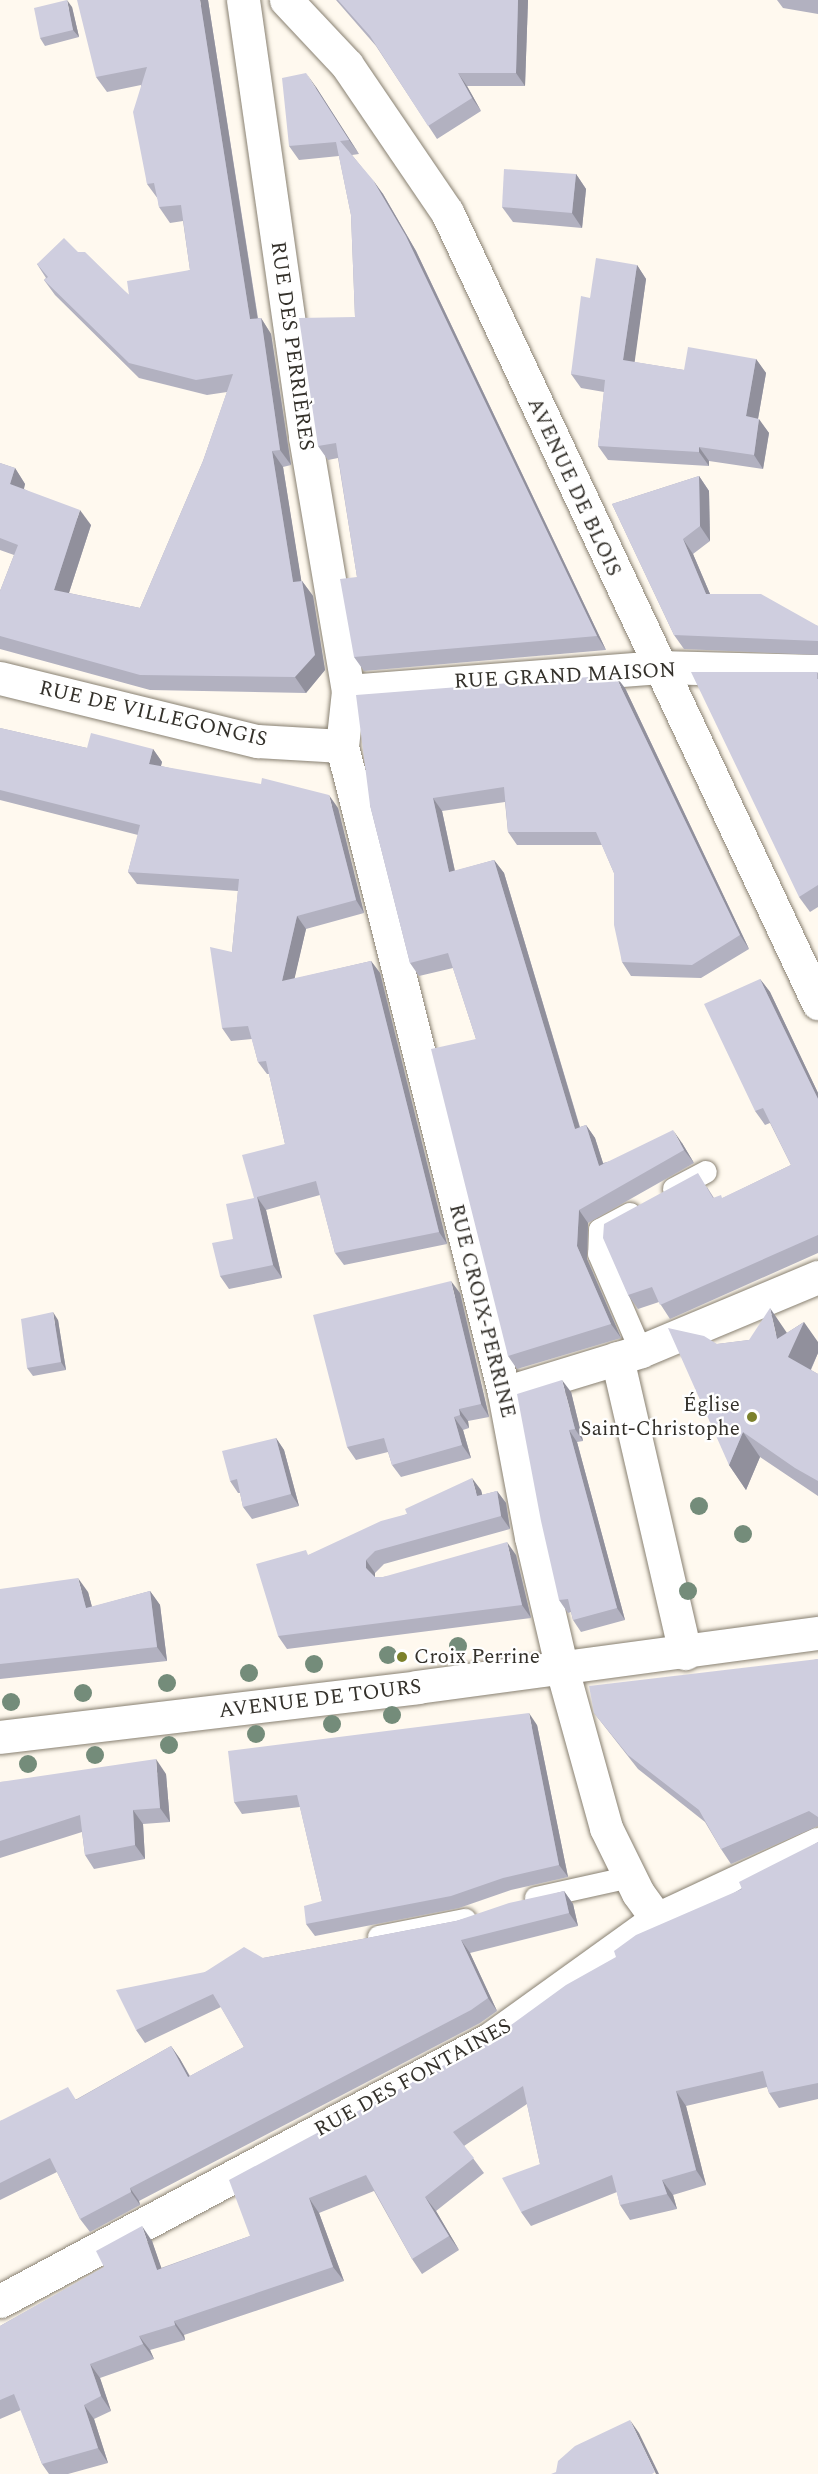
<!DOCTYPE html>
<html>
<head>
<meta charset="utf-8">
<style>
  body { margin:0 }
  #map { position:relative; width:818px; height:2474px; overflow:hidden; background:#fff9ef; font-family:Spectral,serif }
  div>[style] { position:absolute }
  .roads { filter:drop-shadow(0 0 2px #888071) drop-shadow(0 0 2px #888071) }
  .service>* { height:22px; margin:-11px; padding:0 11px; transform-origin:11px; border-radius:11px; background:#fff }
  .minor>* { height:33px; margin:-16.5px; padding:0 16.5px; transform-origin:16.5px; border-radius:16.5px; background:#fff }
  .tertiary>* { height:33px; margin:-16.5px; padding:0 16.5px; transform-origin:16.5px; border-radius:16.5px; background:#fff }
  .secondary>* { height:33px; margin:-16.5px; padding:0 16.5px; transform-origin:16.5px; border-radius:16.5px; background:#fff }
  .trees>* { width:18px; height:18px; margin:-9px; border-radius:50%; background:#748c7a }
  .wall>* { inset:0; background:#b2b1c0 }
  .shaded-wall>* { inset:0; background:#91909c }
  .building>* { inset:0; background:#cfcedf }
  .dots>* { width:16px; height:16px; translate:-50% -50%; box-sizing:border-box; border:3px solid #fff; border-radius:50% }
  span { translate:-50% -50%; white-space:nowrap; text-align:center; line-height:1.15; -webkit-text-stroke:4.5px #fff; paint-order:stroke }
  .street-label { font-size:21px; color:#34312b }
  .poi-label { font-size:21px; color:#34312b }
  .right { translate:-100% -50%; text-align:right }
  .left { translate:0 -50%; text-align:left }
</style>
</head>
<body>
<div id="map">
  <div class="roads">
    <div class="service">
      <div style="left:674px;top:1189px;width:36px;rotate:-28deg"></div>
      <div style="left:630px;top:1214px;width:34px;rotate:152deg"></div>
      <div style="left:600px;top:1230px;width:24px;rotate:92deg"></div>
      <div style="left:599px;top:1254px;width:106px;rotate:66.6deg"></div>
      <div style="left:536px;top:1898px;width:97px;rotate:-12.5deg"></div>
      <div style="left:379px;top:1937px;width:88px;rotate:-11.2deg"></div>
    </div>
    <div class="minor">
      <div style="left:243px;top:0;width:441px;rotate:81.9deg"></div>
      <div style="left:305px;top:437px;width:258px;rotate:80.4deg"></div>
      <div style="left:348px;top:691px;width:55px;rotate:96.2deg"></div>
      <div style="left:342px;top:746px;width:667px;rotate:75.94deg"></div>
      <div style="left:504px;top:1393px;width:147px;rotate:79.4deg"></div>
      <div style="left:531px;top:1537px;width:136px;rotate:76.8deg"></div>
      <div style="left:562px;top:1669px;width:165px;rotate:74.5deg"></div>
      <div style="left:606px;top:1828px;width:72px;rotate:63.8deg"></div>
      <div style="left:638px;top:1893px;width:32px;rotate:54deg"></div>
      <div style="left:0;top:678px;width:265px;rotate:13.8deg"></div>
      <div style="left:257px;top:741px;width:85px;rotate:3.4deg"></div>
      <div style="left:348px;top:691px;width:310px;rotate:-4.4deg"></div>
      <div style="left:657px;top:667px;width:161px;rotate:1.4deg"></div>
      <div style="left:617px;top:1358px;width:303px;rotate:77deg"></div>
      <div style="left:504px;top:1393px;width:143px;rotate:-17deg"></div>
      <div style="left:641px;top:1351px;width:192px;rotate:-22.7deg"></div>
    </div>
    <div class="tertiary">
      <div style="left:0;top:2301px;width:556px;rotate:-28.13deg"></div>
      <div style="left:490px;top:2039px;width:206px;rotate:-35.7deg"></div>
      <div style="left:657px;top:1919px;width:178px;rotate:-25deg"></div>
    </div>
    <div class="secondary">
      <div style="left:286px;top:0;width:89px;rotate:46.8deg"></div>
      <div style="left:347px;top:65px;width:178px;rotate:55.8deg"></div>
      <div style="left:447px;top:212px;width:874px;rotate:64.87deg"></div>
      <div style="left:0;top:1737px;width:420px;rotate:-6.8deg"></div>
      <div style="left:417px;top:1687px;width:405px;rotate:-7.7deg"></div>
    </div>
  </div>
  <div class="trees">
    <div style="left:699px;top:1506px"></div>
    <div style="left:743px;top:1534px"></div>
    <div style="left:688px;top:1591px"></div>
    <div style="left:458px;top:1646px"></div>
    <div style="left:388px;top:1655px"></div>
    <div style="left:314px;top:1664px"></div>
    <div style="left:249px;top:1673px"></div>
    <div style="left:167px;top:1683px"></div>
    <div style="left:83px;top:1693px"></div>
    <div style="left:11px;top:1702px"></div>
    <div style="left:392px;top:1715px"></div>
    <div style="left:332px;top:1724px"></div>
    <div style="left:256px;top:1734px"></div>
    <div style="left:169px;top:1745px"></div>
    <div style="left:95px;top:1755px"></div>
    <div style="left:28px;top:1764px"></div>
  </div>
  <div class="wall">
    <div style="clip-path:polygon(208px 0,258px 318px,261px 318px,271px 334px,291px 465px,283px 467px,301px 581px,302px 581px,313px 596px,325px 670px,306px 693px,150px 690px,0 649px,0 591px,14px 555px,0 550px,0 463px,15px 468px,25px 484px,24px 489px,91px 525px,69px 593px,140px 608px,203px 461px,227px 392px,207px 395px,139px 378px,55px 295px,44px 280px,46px 278px,37px 264px,78px 252px,129px 295px,190px 270px,183px 221px,170px 223px,159px 207px,158px 199px,147px 184px,141px 85px,107px 92px,96px 77px)"></div>
    <div style="clip-path:polygon(336px 0,528px 0,525px 86px,467px 86px,481px 111px,437px 139px,376px 46px)"></div>
    <div style="clip-path:polygon(777px 0,818px 0,818px 14px,783px 8px)"></div>
    <div style="clip-path:polygon(72px 7px,79px 37px,45px 46px,40px 38px)"></div>
    <div style="clip-path:polygon(316px 87px,359px 154px,352px 155px,383px 194px,416px 251px,606px 650px,364px 671px,354px 657px,357px 577px,338px 458px,328px 460px,318px 446px,355px 317px,351px 215px,339px 156px,299px 160px,289px 146px)"></div>
    <div style="clip-path:polygon(576px 174px,586px 189px,582px 228px,513px 222px,502px 207px)"></div>
    <div style="clip-path:polygon(637px 265px,646px 279px,634px 362px,684px 370px,756px 359px,766px 373px,758px 419px,769px 433px,763px 469px,709px 461px,709px 466px,608px 460px,598px 446px,604px 392px,581px 388px,571px 374px,590px 298px)"></div>
    <div style="clip-path:polygon(699px 476px,709px 491px,710px 541px,693px 554px,710px 594px,818px 626px,818px 655px,684px 649px,674px 635px,612px 504px)"></div>
    <div style="clip-path:polygon(817px 672px,818px 673px,818px 907px,810px 912px,799px 897px)"></div>
    <div style="clip-path:polygon(625px 688px,749px 949px,701px 978px,631px 976px,622px 962px,614px 873px,602px 845px,517px 845px,508px 832px,505px 802px,442px 811px,455px 871px,494px 860px,504px 873px,580px 1127px,586px 1125px,595px 1138px,603px 1163px,682px 1143px,694px 1163px,588px 1223px,587px 1259px,621px 1338px,517px 1369px,508px 1356px,476px 1039px,453px 968px,419px 976px,410px 963px,370px 805px)"></div>
    <div style="clip-path:polygon(0 728px,87px 748px,153px 749px,162px 762px,161px 766px,338px 808px,364px 913px,306px 929px,294px 979px,371px 961px,380px 973px,447px 1244px,344px 1265px,335px 1253px,320px 1195px,266px 1210px,282px 1278px,229px 1289px,220px 1276px,233px 1239px,254px 1198px,285px 1144px,269px 1074px,267px 1074px,258px 1062px,252px 1039px,231px 1041px,222px 1028px,232px 952px,238px 891px,137px 884px,128px 872px,138px 835px,0 800px)"></div>
    <div style="clip-path:polygon(760px 979px,770px 992px,818px 1093px,818px 1253px,670px 1319px,659px 1302px,638px 1309px,628px 1295px,707px 1187px,714px 1198px,723px 1198px,791px 1165px,770px 1123px,765px 1125px,755px 1111px)"></div>
    <div style="clip-path:polygon(460px 1293px,489px 1417px,468px 1421px,469px 1428px,463px 1430px,471px 1458px,401px 1477px,392px 1465px,388px 1452px,356px 1460px,347px 1447px)"></div>
    <div style="clip-path:polygon(58px 1320px,66px 1370px,33px 1376px,27px 1368px)"></div>
    <div style="clip-path:polygon(787px 1333px,818px 1353px,811px 1370px,818px 1374px,818px 1496px,760px 1457px,746px 1490px,729px 1465px,717px 1344px,749px 1340px)"></div>
    <div style="clip-path:polygon(571px 1392px,583px 1441px,577px 1442px,625px 1620px,581px 1632px,573px 1620px,571px 1612px,568px 1613px,559px 1600px)"></div>
    <div style="clip-path:polygon(276px 1438px,284px 1450px,299px 1506px,252px 1519px,243px 1507px,240px 1493px,238px 1493px,230px 1481px)"></div>
    <div style="clip-path:polygon(481px 1490px,482px 1495px,497px 1491px,506px 1503px,510px 1529px,384px 1564px,375px 1573px,375px 1577px,383px 1577px,516px 1555px,531px 1618px,287px 1649px,278px 1636px,309px 1555px,407px 1514px)"></div>
    <div style="clip-path:polygon(0 1589px,88px 1592px,92px 1607px,150px 1591px,160px 1605px,167px 1661px,0 1679px)"></div>
    <div style="clip-path:polygon(818px 1659px,818px 1826px,731px 1864px,721px 1849px,705px 1822px,638px 1769px,594px 1713px)"></div>
    <div style="clip-path:polygon(537px 1725px,568px 1877px,511px 1890px,459px 1908px,315px 1936px,306px 1924px,322px 1901px,300px 1807px,242px 1814px,234px 1802px)"></div>
    <div style="clip-path:polygon(166px 1774px,170px 1822px,143px 1824px,145px 1859px,94px 1869px,85px 1855px,82px 1832px,0 1858px,0 1782px)"></div>
    <div style="clip-path:polygon(818px 1842px,818px 2099px,779px 2108px,769px 2093px,767px 2087px,686px 2106px,706px 2185px,673px 2195px,677px 2209px,630px 2220px,620px 2205px,617px 2192px,531px 2226px,521px 2212px,540px 2164px,527px 2104px,464px 2146px,484px 2173px,436px 2211px,459px 2250px,422px 2274px,412px 2259px,374px 2191px,319px 2213px,344px 2281px,184px 2335px,185px 2340px,150px 2350px,154px 2359px,100px 2378px,111px 2411px,94px 2419px,108px 2463px,68px 2474px,49px 2474px,42px 2464px,21px 2410px,0 2419px,0 2326px,152px 2241px,161px 2268px,250px 2236px,489px 2041px)"></div>
    <div style="clip-path:polygon(564px 1891px,573px 1904px,578px 1926px,470px 1953px,497px 2011px,480px 2023px,139px 2201px,140px 2205px,90px 2232px,80px 2219px,57px 2172px,0 2200px,0 2121px,77px 2099px,171px 2046px,180px 2059px,190px 2076px,244px 2047px,221px 2007px,145px 2043px,136px 2030px,205px 1972px,263px 1958px,456px 1921px)"></div>
  </div>
  <div class="shaded-wall">
    <div style="clip-path:polygon(67px 0,72px 7px,79px 37px,73px 30px)"></div>
    <div style="clip-path:polygon(200px 0,208px 0,260px 334px,250px 319px)"></div>
    <div style="clip-path:polygon(518px 0,528px 0,525px 86px,516px 73px)"></div>
    <div style="clip-path:polygon(306px 73px,316px 87px,359px 154px,349px 140px)"></div>
    <div style="clip-path:polygon(458px 73px,467px 86px,481px 111px,472px 98px)"></div>
    <div style="clip-path:polygon(576px 174px,586px 189px,582px 228px,572px 213px)"></div>
    <div style="clip-path:polygon(373px 180px,383px 194px,416px 251px,606px 650px,597px 636px)"></div>
    <div style="clip-path:polygon(637px 265px,646px 279px,633px 374px,623px 360px)"></div>
    <div style="clip-path:polygon(261px 318px,271px 334px,291px 465px,280px 450px)"></div>
    <div style="clip-path:polygon(756px 359px,766px 373px,756px 430px,746px 416px)"></div>
    <div style="clip-path:polygon(759px 419px,769px 433px,763px 469px,754px 455px)"></div>
    <div style="clip-path:polygon(699px 447px,709px 461px,709px 466px,699px 452px)"></div>
    <div style="clip-path:polygon(272px 451px,283px 467px,304px 597px,293px 582px)"></div>
    <div style="clip-path:polygon(15px 468px,25px 484px,21px 499px,10px 484px)"></div>
    <div style="clip-path:polygon(699px 476px,709px 491px,710px 541px,700px 526px)"></div>
    <div style="clip-path:polygon(80px 510px,91px 525px,65px 605px,54px 590px)"></div>
    <div style="clip-path:polygon(683px 539px,693px 554px,716px 608px,706px 594px)"></div>
    <div style="clip-path:polygon(302px 581px,313px 596px,325px 670px,306px 693px,295px 677px)"></div>
    <div style="clip-path:polygon(615px 675px,625px 688px,749px 949px,740px 935px)"></div>
    <div style="clip-path:polygon(153px 749px,162px 762px,158px 776px,149px 764px)"></div>
    <div style="clip-path:polygon(329px 795px,338px 808px,364px 913px,356px 900px)"></div>
    <div style="clip-path:polygon(433px 798px,442px 811px,458px 886px,449px 872px)"></div>
    <div style="clip-path:polygon(494px 860px,504px 873px,584px 1142px,575px 1129px)"></div>
    <div style="clip-path:polygon(297px 916px,306px 929px,291px 994px,282px 981px)"></div>
    <div style="clip-path:polygon(371px 961px,380px 973px,447px 1244px,439px 1232px)"></div>
    <div style="clip-path:polygon(760px 979px,770px 992px,818px 1093px,818px 1099px)"></div>
    <div style="clip-path:polygon(586px 1125px,595px 1138px,608px 1179px,599px 1166px)"></div>
    <div style="clip-path:polygon(673px 1130px,682px 1143px,694px 1163px,684px 1150px)"></div>
    <div style="clip-path:polygon(257px 1197px,266px 1210px,282px 1278px,273px 1265px)"></div>
    <div style="clip-path:polygon(579px 1210px,588px 1223px,587px 1259px,621px 1338px,611px 1324px,577px 1246px)"></div>
    <div style="clip-path:polygon(451px 1281px,460px 1293px,489px 1417px,481px 1404px)"></div>
    <div style="clip-path:polygon(770px 1308px,787px 1333px,804px 1322px,818px 1342px,818px 1353px,805px 1382px,788px 1357px,777px 1339px)"></div>
    <div style="clip-path:polygon(53px 1312px,58px 1320px,66px 1370px,61px 1362px)"></div>
    <div style="clip-path:polygon(562px 1380px,571px 1392px,583px 1441px,575px 1429px)"></div>
    <div style="clip-path:polygon(459px 1409px,468px 1421px,469px 1428px,460px 1415px)"></div>
    <div style="clip-path:polygon(454px 1417px,463px 1430px,471px 1458px,462px 1445px)"></div>
    <div style="clip-path:polygon(569px 1430px,577px 1442px,625px 1620px,617px 1608px)"></div>
    <div style="clip-path:polygon(743px 1432px,760px 1457px,746px 1490px,729px 1465px)"></div>
    <div style="clip-path:polygon(276px 1438px,284px 1450px,299px 1506px,291px 1494px)"></div>
    <div style="clip-path:polygon(472px 1478px,481px 1490px,486px 1509px,477px 1496px)"></div>
    <div style="clip-path:polygon(497px 1491px,506px 1503px,510px 1529px,501px 1516px)"></div>
    <div style="clip-path:polygon(507px 1542px,516px 1555px,531px 1618px,522px 1605px)"></div>
    <div style="clip-path:polygon(366px 1560px,375px 1573px,375px 1581px,366px 1568px)"></div>
    <div style="clip-path:polygon(78px 1578px,88px 1592px,96px 1622px,86px 1608px)"></div>
    <div style="clip-path:polygon(150px 1591px,160px 1605px,167px 1661px,157px 1647px)"></div>
    <div style="clip-path:polygon(529px 1713px,537px 1725px,568px 1877px,559px 1865px)"></div>
    <div style="clip-path:polygon(156px 1759px,166px 1774px,170px 1822px,160px 1808px)"></div>
    <div style="clip-path:polygon(133px 1810px,143px 1824px,145px 1859px,135px 1845px)"></div>
    <div style="clip-path:polygon(564px 1891px,573px 1904px,578px 1926px,569px 1913px)"></div>
    <div style="clip-path:polygon(461px 1940px,470px 1953px,497px 2011px,488px 1998px)"></div>
    <div style="clip-path:polygon(171px 2046px,180px 2059px,197px 2090px,188px 2077px)"></div>
    <div style="clip-path:polygon(676px 2091px,686px 2106px,706px 2185px,696px 2170px)"></div>
    <div style="clip-path:polygon(662px 2180px,673px 2195px,677px 2209px,667px 2194px)"></div>
    <div style="clip-path:polygon(130px 2188px,139px 2201px,140px 2205px,131px 2192px)"></div>
    <div style="clip-path:polygon(425px 2197px,436px 2211px,459px 2250px,449px 2236px)"></div>
    <div style="clip-path:polygon(309px 2198px,319px 2213px,344px 2281px,333px 2267px)"></div>
    <div style="clip-path:polygon(142px 2226px,152px 2241px,167px 2284px,157px 2270px)"></div>
    <div style="clip-path:polygon(174px 2321px,184px 2335px,185px 2340px,175px 2325px)"></div>
    <div style="clip-path:polygon(139px 2336px,150px 2350px,154px 2359px,143px 2344px)"></div>
    <div style="clip-path:polygon(90px 2364px,100px 2378px,111px 2411px,101px 2396px)"></div>
    <div style="clip-path:polygon(84px 2405px,94px 2419px,108px 2463px,98px 2448px)"></div>
    <div style="clip-path:polygon(630px 2420px,639px 2433px,659px 2474px,656px 2474px,655px 2472px)"></div>
  </div>
  <div class="building">
    <div style="clip-path:polygon(67px 0,73px 30px,40px 38px,34px 8px)"></div>
    <div style="clip-path:polygon(77px 0,200px 0,250px 319px,261px 318px,280px 450px,272px 451px,293px 582px,302px 581px,315px 655px,295px 677px,140px 675px,0 636px,0 591px,18px 545px,0 538px,0 463px,15px 468px,10px 484px,80px 510px,54px 590px,140px 608px,203px 461px,233px 374px,196px 380px,129px 363px,44px 280px,48px 277px,37px 264px,64px 238px,78px 252px,85px 252px,129px 295px,127px 281px,190px 270px,181px 205px,159px 207px,154px 183px,147px 184px,133px 112px,147px 67px,96px 77px)"></div>
    <div style="clip-path:polygon(338px 0,518px 0,516px 73px,458px 73px,472px 98px,428px 126px,370px 36px)"></div>
    <div style="clip-path:polygon(306px 73px,349px 140px,340px 141px,373px 180px,406px 236px,597px 636px,354px 657px,340px 579px,357px 577px,348px 520px,336px 443px,318px 446px,299px 318px,355px 317px,351px 215px,336px 142px,289px 146px,282px 78px)"></div>
    <div style="clip-path:polygon(504px 169px,576px 174px,572px 213px,502px 207px)"></div>
    <div style="clip-path:polygon(596px 258px,637px 265px,623px 360px,684px 370px,688px 347px,756px 359px,746px 416px,759px 419px,754px 455px,699px 447px,699px 452px,598px 446px,605px 380px,571px 374px,581px 296px,590px 298px)"></div>
    <div style="clip-path:polygon(699px 476px,700px 526px,683px 539px,706px 594px,761px 594px,818px 626px,818px 641px,674px 635px,612px 504px)"></div>
    <div style="clip-path:polygon(691px 672px,817px 672px,817px 679px,818px 679px,818px 885px,799px 897px)"></div>
    <div style="clip-path:polygon(615px 675px,740px 935px,692px 965px,622px 962px,614px 925px,614px 873px,596px 832px,508px 832px,504px 787px,433px 798px,449px 872px,494px 860px,575px 1129px,586px 1125px,599px 1166px,673px 1130px,684px 1150px,579px 1210px,577px 1246px,611px 1324px,508px 1356px,431px 1049px,476px 1039px,448px 953px,410px 963px,370px 805px,356px 695px)"></div>
    <div style="clip-path:polygon(0 728px,87px 748px,91px 733px,153px 749px,149px 764px,261px 784px,262px 778px,329px 795px,356px 900px,297px 916px,282px 981px,371px 961px,439px 1232px,335px 1253px,316px 1181px,257px 1197px,273px 1265px,220px 1276px,212px 1243px,233px 1239px,226px 1204px,254px 1198px,242px 1155px,285px 1144px,266px 1061px,258px 1062px,248px 1026px,222px 1028px,210px 947px,232px 952px,239px 879px,128px 872px,140px 825px,0 790px)"></div>
    <div style="clip-path:polygon(760px 979px,818px 1099px,818px 1235px,660px 1305px,652px 1287px,628px 1295px,603px 1238px,604px 1224px,698px 1173px,713px 1198px,721px 1195px,722px 1198px,791px 1165px,763px 1108px,755px 1111px,704px 1004px)"></div>
    <div style="clip-path:polygon(451px 1281px,481px 1404px,459px 1409px,460px 1415px,454px 1417px,462px 1445px,392px 1465px,384px 1438px,347px 1447px,313px 1315px)"></div>
    <div style="clip-path:polygon(770px 1308px,777px 1339px,804px 1322px,788px 1357px,818px 1374px,818px 1481px,795px 1468px,743px 1432px,729px 1465px,668px 1328px,704px 1336px,717px 1344px,749px 1340px)"></div>
    <div style="clip-path:polygon(53px 1312px,61px 1362px,27px 1368px,21px 1319px)"></div>
    <div style="clip-path:polygon(562px 1380px,575px 1429px,569px 1430px,617px 1608px,573px 1620px,568px 1599px,559px 1600px,541px 1521px,517px 1394px)"></div>
    <div style="clip-path:polygon(276px 1438px,291px 1494px,243px 1507px,237px 1479px,230px 1481px,222px 1451px)"></div>
    <div style="clip-path:polygon(472px 1478px,477px 1496px,497px 1491px,501px 1516px,375px 1551px,366px 1560px,366px 1568px,375px 1577px,383px 1577px,507px 1542px,522px 1605px,278px 1636px,256px 1564px,306px 1550px,308px 1555px,381px 1521px,407px 1514px,405px 1509px)"></div>
    <div style="clip-path:polygon(78px 1578px,86px 1608px,150px 1591px,157px 1647px,0 1664px,0 1589px)"></div>
    <div style="clip-path:polygon(818px 1659px,818px 1817px,809px 1811px,721px 1849px,699px 1810px,628px 1755px,594px 1713px,589px 1686px)"></div>
    <div style="clip-path:polygon(529px 1713px,559px 1865px,503px 1878px,451px 1896px,306px 1924px,304px 1906px,322px 1901px,297px 1795px,234px 1802px,228px 1751px)"></div>
    <div style="clip-path:polygon(156px 1759px,160px 1808px,133px 1810px,135px 1845px,85px 1855px,80px 1815px,0 1841px,0 1782px)"></div>
    <div style="clip-path:polygon(818px 1842px,818px 2083px,769px 2093px,763px 2071px,676px 2091px,696px 2170px,662px 2180px,667px 2194px,620px 2205px,612px 2175px,521px 2212px,502px 2178px,540px 2164px,523px 2086px,453px 2132px,474px 2158px,425px 2197px,449px 2236px,412px 2259px,366px 2175px,309px 2198px,333px 2267px,174px 2321px,175px 2325px,139px 2336px,143px 2344px,90px 2364px,101px 2396px,84px 2405px,98px 2448px,42px 2464px,14px 2394px,0 2400px,0 2326px,104px 2267px,96px 2251px,142px 2226px,157px 2270px,250px 2236px,229px 2180px,489px 2041px,566px 1985px,616px 1957px,614px 1951px,636px 1935px,742px 1889px,739px 1882px)"></div>
    <div style="clip-path:polygon(564px 1891px,569px 1913px,461px 1940px,488px 1998px,471px 2010px,130px 2188px,131px 2192px,80px 2219px,50px 2158px,0 2183px,0 2121px,68px 2087px,76px 2100px,171px 2046px,188px 2077px,244px 2047px,213px 1994px,136px 2030px,116px 1990px,205px 1972px,244px 1947px,263px 1958px,456px 1921px,509px 1903px)"></div>
    <div style="clip-path:polygon(630px 2420px,655px 2472px,652px 2474px,551px 2474px,556px 2472px,558px 2461px,575px 2446px)"></div>
  </div>
  <div class="dots">
    <div style="left:752px;top:1417px;background:#7c812c"></div>
    <div style="left:402px;top:1657px;background:#7c812c"></div>
  </div>
  <div class="street-label">
    <span style="left:292px;top:346px;rotate:82deg">RUE DES PERRIÈRES</span>
    <span style="left:574px;top:487px;rotate:65deg">AVENUE DE BLOIS</span>
    <span style="left:565px;top:676px;rotate:-3deg">RUE GRAND MAISON</span>
    <span style="left:153px;top:714px;rotate:13deg">RUE DE VILLEGONGIS</span>
    <span style="left:482px;top:1311px;rotate:76deg">RUE CROIX-PERRINE</span>
    <span style="left:320px;top:1699px;rotate:-7deg">AVENUE DE TOURS</span>
    <span style="left:413px;top:2078px;rotate:-29deg">RUE DES FONTAINES</span>
  </div>
  <div class="poi-label">
    <span class="right" style="left:740px;top:1417px">Église<br>Saint-Christophe</span>
    <span class="left" style="left:414px;top:1657px">Croix Perrine</span>
  </div>
</div>
</body>
</html>
